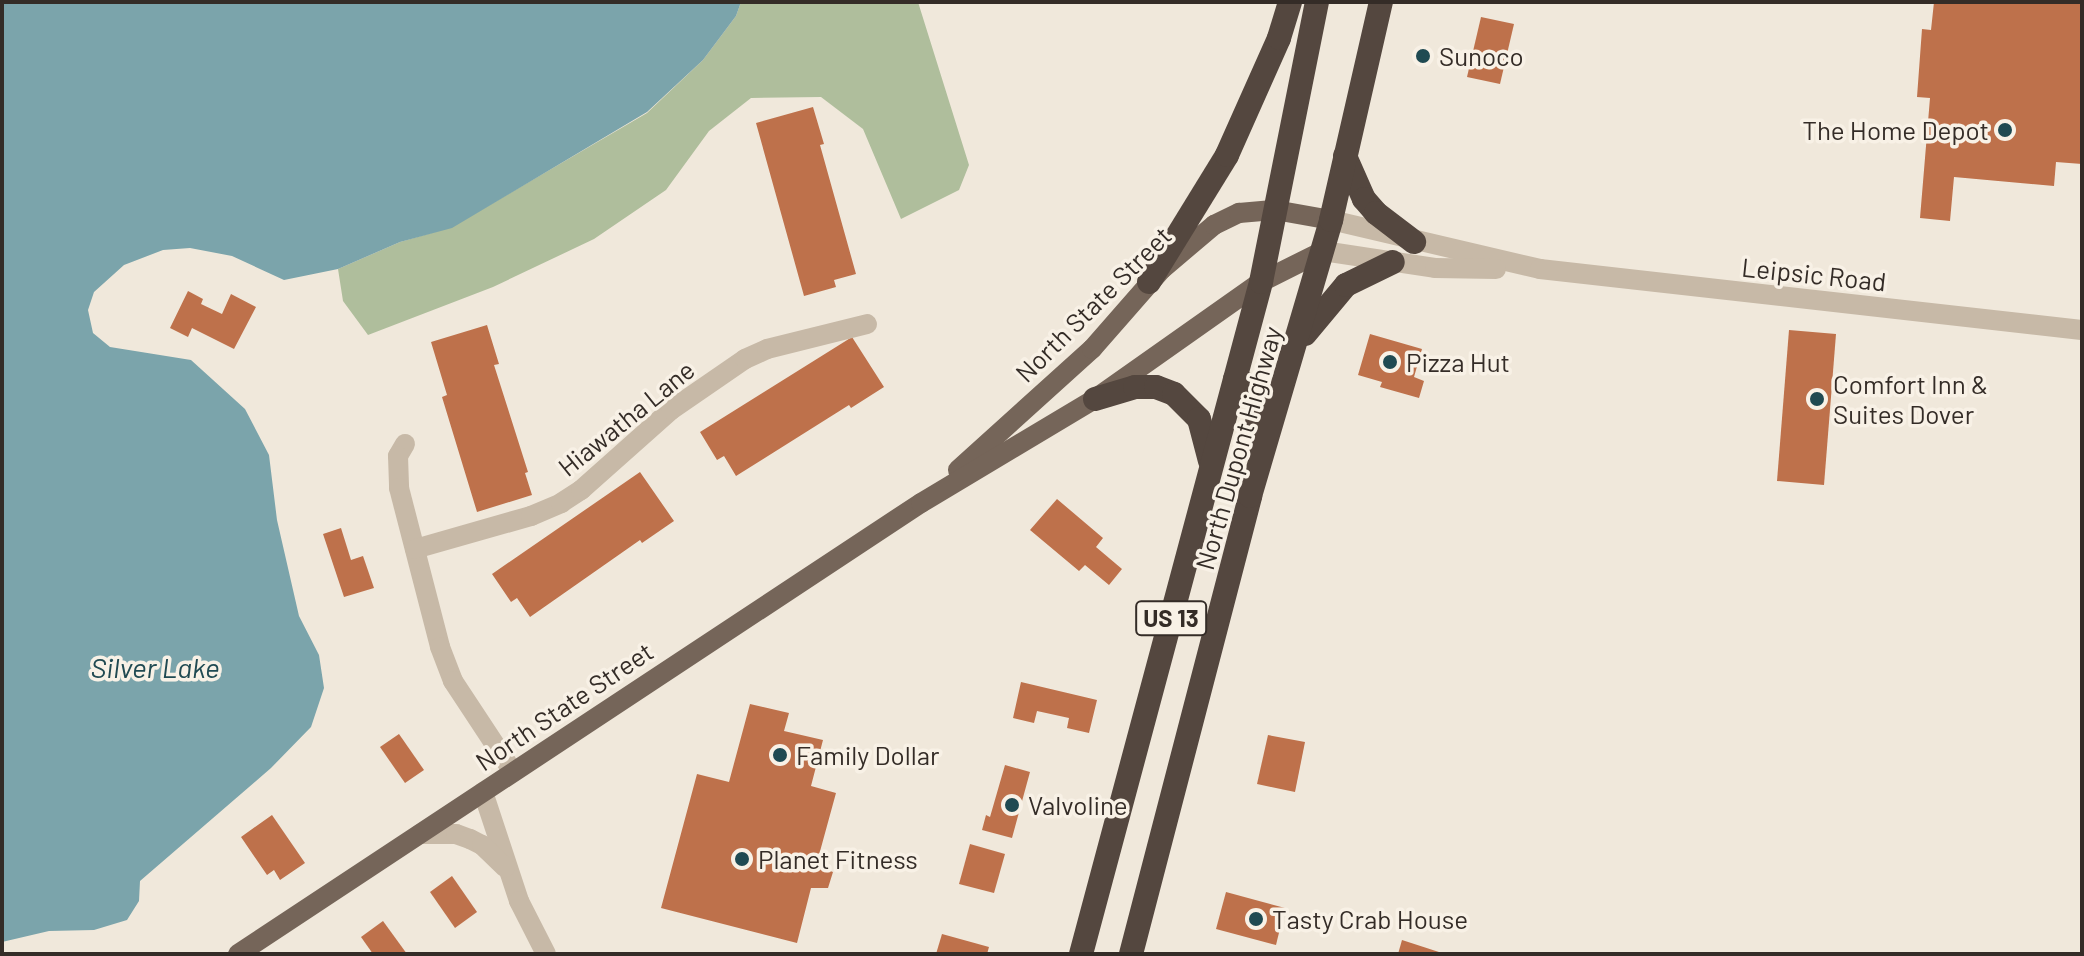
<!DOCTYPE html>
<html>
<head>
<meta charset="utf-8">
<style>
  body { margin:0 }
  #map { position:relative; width:2084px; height:956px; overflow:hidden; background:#f0e8db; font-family:Barlow,sans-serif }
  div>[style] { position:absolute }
  .green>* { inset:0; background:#afbe9c }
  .water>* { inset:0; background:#7ba4ab }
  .building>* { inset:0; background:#be714b }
  .minor>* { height:20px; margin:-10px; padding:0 10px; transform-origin:10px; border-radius:10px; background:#c7b9a7 }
  .major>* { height:20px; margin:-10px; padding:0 10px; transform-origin:10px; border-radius:10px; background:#756559 }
  .highway>* { height:24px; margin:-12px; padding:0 12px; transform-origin:12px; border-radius:12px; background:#54473f }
  .dots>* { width:22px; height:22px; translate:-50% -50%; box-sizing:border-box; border:4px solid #f8f1e6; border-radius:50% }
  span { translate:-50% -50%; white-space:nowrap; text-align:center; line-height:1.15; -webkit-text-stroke:7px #f8f1e6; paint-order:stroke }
  .shield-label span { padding:2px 6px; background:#f8f1e6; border:2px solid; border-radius:6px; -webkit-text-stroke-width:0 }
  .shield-label { font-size:24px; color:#342c27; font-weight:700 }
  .poi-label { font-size:26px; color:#342c27 }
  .left { translate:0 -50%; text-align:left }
  .right { translate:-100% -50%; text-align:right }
  .street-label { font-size:26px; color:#342c27 }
  .water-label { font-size:28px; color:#204a52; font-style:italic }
  .frame { position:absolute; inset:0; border:4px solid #342c27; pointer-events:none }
</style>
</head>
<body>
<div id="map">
  <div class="green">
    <div style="clip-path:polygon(741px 2px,918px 2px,969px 165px,959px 190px,901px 219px,863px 129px,821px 97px,751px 98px,709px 131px,666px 190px,594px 239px,493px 287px,368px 335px,343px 301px,338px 269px,400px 242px,452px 227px,647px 113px,703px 60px,736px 16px)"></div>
  </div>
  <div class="water">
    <div style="clip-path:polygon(2px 2px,741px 2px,736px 16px,703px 60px,647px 112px,452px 228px,400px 242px,338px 269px,284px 280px,232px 256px,190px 248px,163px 250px,124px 265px,94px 292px,88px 310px,93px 333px,110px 347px,191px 360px,245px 409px,269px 455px,277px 520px,299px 616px,319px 655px,324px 688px,311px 727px,271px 768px,140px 881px,139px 901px,127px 920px,94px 930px,49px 931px,2px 942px)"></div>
  </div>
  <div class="building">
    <div style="clip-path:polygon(1934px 2px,2082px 2px,2082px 164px,2056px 162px,2054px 186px,1954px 177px,1950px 221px,1920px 218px,1930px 98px,1917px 97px,1922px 29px,1931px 30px)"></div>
    <div style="clip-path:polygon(1481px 17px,1514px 24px,1500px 84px,1467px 77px)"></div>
    <div style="clip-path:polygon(813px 107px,824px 144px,820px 145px,856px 274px,834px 280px,836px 287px,804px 296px,756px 123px)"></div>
    <div style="clip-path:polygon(188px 291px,203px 299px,201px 304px,222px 314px,231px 294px,256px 307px,234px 349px,192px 328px,188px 337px,170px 328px)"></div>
    <div style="clip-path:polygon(487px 325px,499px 364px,494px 365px,528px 472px,525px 473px,532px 495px,477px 512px,442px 397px,447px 395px,431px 342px)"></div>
    <div style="clip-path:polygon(1789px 330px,1836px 334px,1824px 485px,1777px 481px)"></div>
    <div style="clip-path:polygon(1370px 334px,1422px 349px,1414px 377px,1424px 381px,1419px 398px,1380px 387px,1382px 382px,1358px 375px)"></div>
    <div style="clip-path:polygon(852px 337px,884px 387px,851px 408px,849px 405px,736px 476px,724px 456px,717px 460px,700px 432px)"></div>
    <div style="clip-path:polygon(640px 472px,674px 521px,642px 543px,640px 540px,530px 617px,517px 598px,511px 602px,492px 574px)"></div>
    <div style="clip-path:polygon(1057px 499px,1103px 538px,1096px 547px,1122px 569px,1109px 585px,1085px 565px,1079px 571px,1030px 530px)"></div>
    <div style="clip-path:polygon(341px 528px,351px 560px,363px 556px,374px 588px,344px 597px,323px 534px)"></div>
    <div style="clip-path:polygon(1021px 682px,1097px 700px,1089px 733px,1067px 728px,1069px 718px,1037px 711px,1034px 723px,1013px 718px)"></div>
    <div style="clip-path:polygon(750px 704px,789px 713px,784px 731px,823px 740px,811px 786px,836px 793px,816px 866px,833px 872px,828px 888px,811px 888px,797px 943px,661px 908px,697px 774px,729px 782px)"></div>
    <div style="clip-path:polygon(399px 734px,424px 770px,405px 783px,380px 747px)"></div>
    <div style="clip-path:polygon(1268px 735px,1305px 742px,1295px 792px,1257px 784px)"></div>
    <div style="clip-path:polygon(1005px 765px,1030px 772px,1012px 838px,982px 830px,986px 815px,990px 817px)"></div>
    <div style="clip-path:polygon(272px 815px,305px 863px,280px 880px,274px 870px,267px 875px,241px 837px)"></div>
    <div style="clip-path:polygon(970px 844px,1005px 854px,994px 893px,959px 884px)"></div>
    <div style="clip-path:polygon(452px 876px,477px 912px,455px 928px,430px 892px)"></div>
    <div style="clip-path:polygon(1226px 892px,1285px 908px,1276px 945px,1216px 929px)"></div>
    <div style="clip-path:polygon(383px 921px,407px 954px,373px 954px,361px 937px)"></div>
    <div style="clip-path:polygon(942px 934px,989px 947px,987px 954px,936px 954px)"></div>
    <div style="clip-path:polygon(1402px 940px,1442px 953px,1442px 954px,1398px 954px)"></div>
  </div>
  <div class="minor">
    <div style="left:1331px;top:220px;width:215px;rotate:13.2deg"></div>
    <div style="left:1540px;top:269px;width:545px;rotate:6.42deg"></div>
    <div style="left:1323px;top:251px;width:113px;rotate:8.6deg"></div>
    <div style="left:1435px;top:268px;width:61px;rotate:0.9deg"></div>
    <div style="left:405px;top:444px;width:14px;rotate:120deg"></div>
    <div style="left:398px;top:456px;width:32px;rotate:88deg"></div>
    <div style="left:399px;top:488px;width:164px;rotate:75.5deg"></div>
    <div style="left:440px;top:647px;width:36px;rotate:69deg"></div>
    <div style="left:453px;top:681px;width:109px;rotate:56.6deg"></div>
    <div style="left:415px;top:549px;width:121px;rotate:-15.9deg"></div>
    <div style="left:531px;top:516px;width:33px;rotate:-23deg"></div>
    <div style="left:561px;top:503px;width:24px;rotate:-33deg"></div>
    <div style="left:581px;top:490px;width:120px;rotate:-41.6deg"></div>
    <div style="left:671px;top:410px;width:90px;rotate:-34.6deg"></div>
    <div style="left:745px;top:359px;width:24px;rotate:-24deg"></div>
    <div style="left:767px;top:349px;width:103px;rotate:-14deg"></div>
    <div style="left:483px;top:792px;width:115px;rotate:71.7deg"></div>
    <div style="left:519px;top:901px;width:59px;rotate:63deg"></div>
    <div style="left:420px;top:834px;width:36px"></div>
    <div style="left:456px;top:834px;width:15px;rotate:20deg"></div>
    <div style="left:470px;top:839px;width:13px;rotate:27deg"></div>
    <div style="left:482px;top:845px;width:32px;rotate:44deg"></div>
  </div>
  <div class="major">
    <div style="left:958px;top:470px;width:181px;rotate:-42.1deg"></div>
    <div style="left:1092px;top:349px;width:106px;rotate:-48.8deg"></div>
    <div style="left:1162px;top:269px;width:68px;rotate:-40.2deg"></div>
    <div style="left:1214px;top:225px;width:28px;rotate:-26deg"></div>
    <div style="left:1239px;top:213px;width:36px;rotate:-5deg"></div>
    <div style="left:1275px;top:210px;width:57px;rotate:10.1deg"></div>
    <div style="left:238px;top:954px;width:818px;rotate:-33.44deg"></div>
    <div style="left:921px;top:503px;width:203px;rotate:-30.9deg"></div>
    <div style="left:1095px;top:399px;width:203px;rotate:-35.2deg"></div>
    <div style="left:1261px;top:282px;width:69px;rotate:-26.6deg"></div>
  </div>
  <div class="highway">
    <div style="left:1345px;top:156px;width:47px;rotate:66.2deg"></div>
    <div style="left:1364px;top:199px;width:18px;rotate:49deg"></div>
    <div style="left:1376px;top:213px;width:48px;rotate:37.3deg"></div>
    <div style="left:1149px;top:282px;width:149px;rotate:-58.4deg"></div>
    <div style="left:1227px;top:155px;width:128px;rotate:-66deg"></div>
    <div style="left:1279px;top:38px;width:38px;rotate:-73deg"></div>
    <div style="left:1305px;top:334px;width:64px;rotate:-50.1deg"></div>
    <div style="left:1346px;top:285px;width:52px;rotate:-26.1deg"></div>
    <div style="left:1235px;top:379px;width:14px;rotate:25deg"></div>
    <div style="left:1248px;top:385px;width:20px;rotate:57deg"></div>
    <div style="left:1259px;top:402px;width:44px;rotate:95.2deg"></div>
    <div style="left:1095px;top:399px;width:42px;rotate:-16.7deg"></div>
    <div style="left:1135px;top:387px;width:21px"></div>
    <div style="left:1156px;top:387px;width:19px;rotate:21deg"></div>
    <div style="left:1174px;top:394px;width:35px;rotate:45deg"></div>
    <div style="left:1199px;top:419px;width:43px;rotate:75.3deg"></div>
    <div style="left:1081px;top:954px;width:696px;rotate:-75deg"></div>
    <div style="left:1261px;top:282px;width:286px;rotate:-78.7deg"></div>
    <div style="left:1131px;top:954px;width:473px;rotate:-75.4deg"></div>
    <div style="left:1250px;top:496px;width:288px;rotate:-73.6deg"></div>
    <div style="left:1331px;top:220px;width:224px;rotate:-77.1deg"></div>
  </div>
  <div class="dots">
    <div style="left:1423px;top:56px;background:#204a52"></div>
    <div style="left:2005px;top:130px;background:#204a52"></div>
    <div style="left:1390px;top:362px;background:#204a52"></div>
    <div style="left:1817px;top:399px;background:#204a52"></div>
    <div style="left:780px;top:755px;background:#204a52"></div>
    <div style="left:1012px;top:805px;background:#204a52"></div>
    <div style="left:742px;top:859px;background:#204a52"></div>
    <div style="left:1256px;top:919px;background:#204a52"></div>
  </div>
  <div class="shield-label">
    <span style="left:1171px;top:618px">US 13</span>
  </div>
  <div class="poi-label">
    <span class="left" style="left:1439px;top:56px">Sunoco</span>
    <span class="right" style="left:1989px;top:130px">The Home Depot</span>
    <span class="left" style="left:1406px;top:362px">Pizza Hut</span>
    <span class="left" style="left:1833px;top:399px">Comfort Inn &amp;<br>Suites Dover</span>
    <span class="left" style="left:796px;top:755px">Family Dollar</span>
    <span class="left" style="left:1028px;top:805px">Valvoline</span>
    <span class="left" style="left:758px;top:859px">Planet Fitness</span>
    <span class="left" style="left:1272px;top:919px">Tasty Crab House</span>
  </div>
  <div class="street-label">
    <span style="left:1814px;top:274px;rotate:6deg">Leipsic Road</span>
    <span style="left:1093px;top:304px;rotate:-45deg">North State Street</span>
    <span style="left:626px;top:418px;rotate:-39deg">Hiawatha Lane</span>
    <span style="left:1238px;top:448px;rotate:-74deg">North Dupont Highway</span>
    <span style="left:564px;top:706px;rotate:-34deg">North State Street</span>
  </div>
  <div class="water-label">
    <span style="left:155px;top:667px">Silver Lake</span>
  </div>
  <div class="frame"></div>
</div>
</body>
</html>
